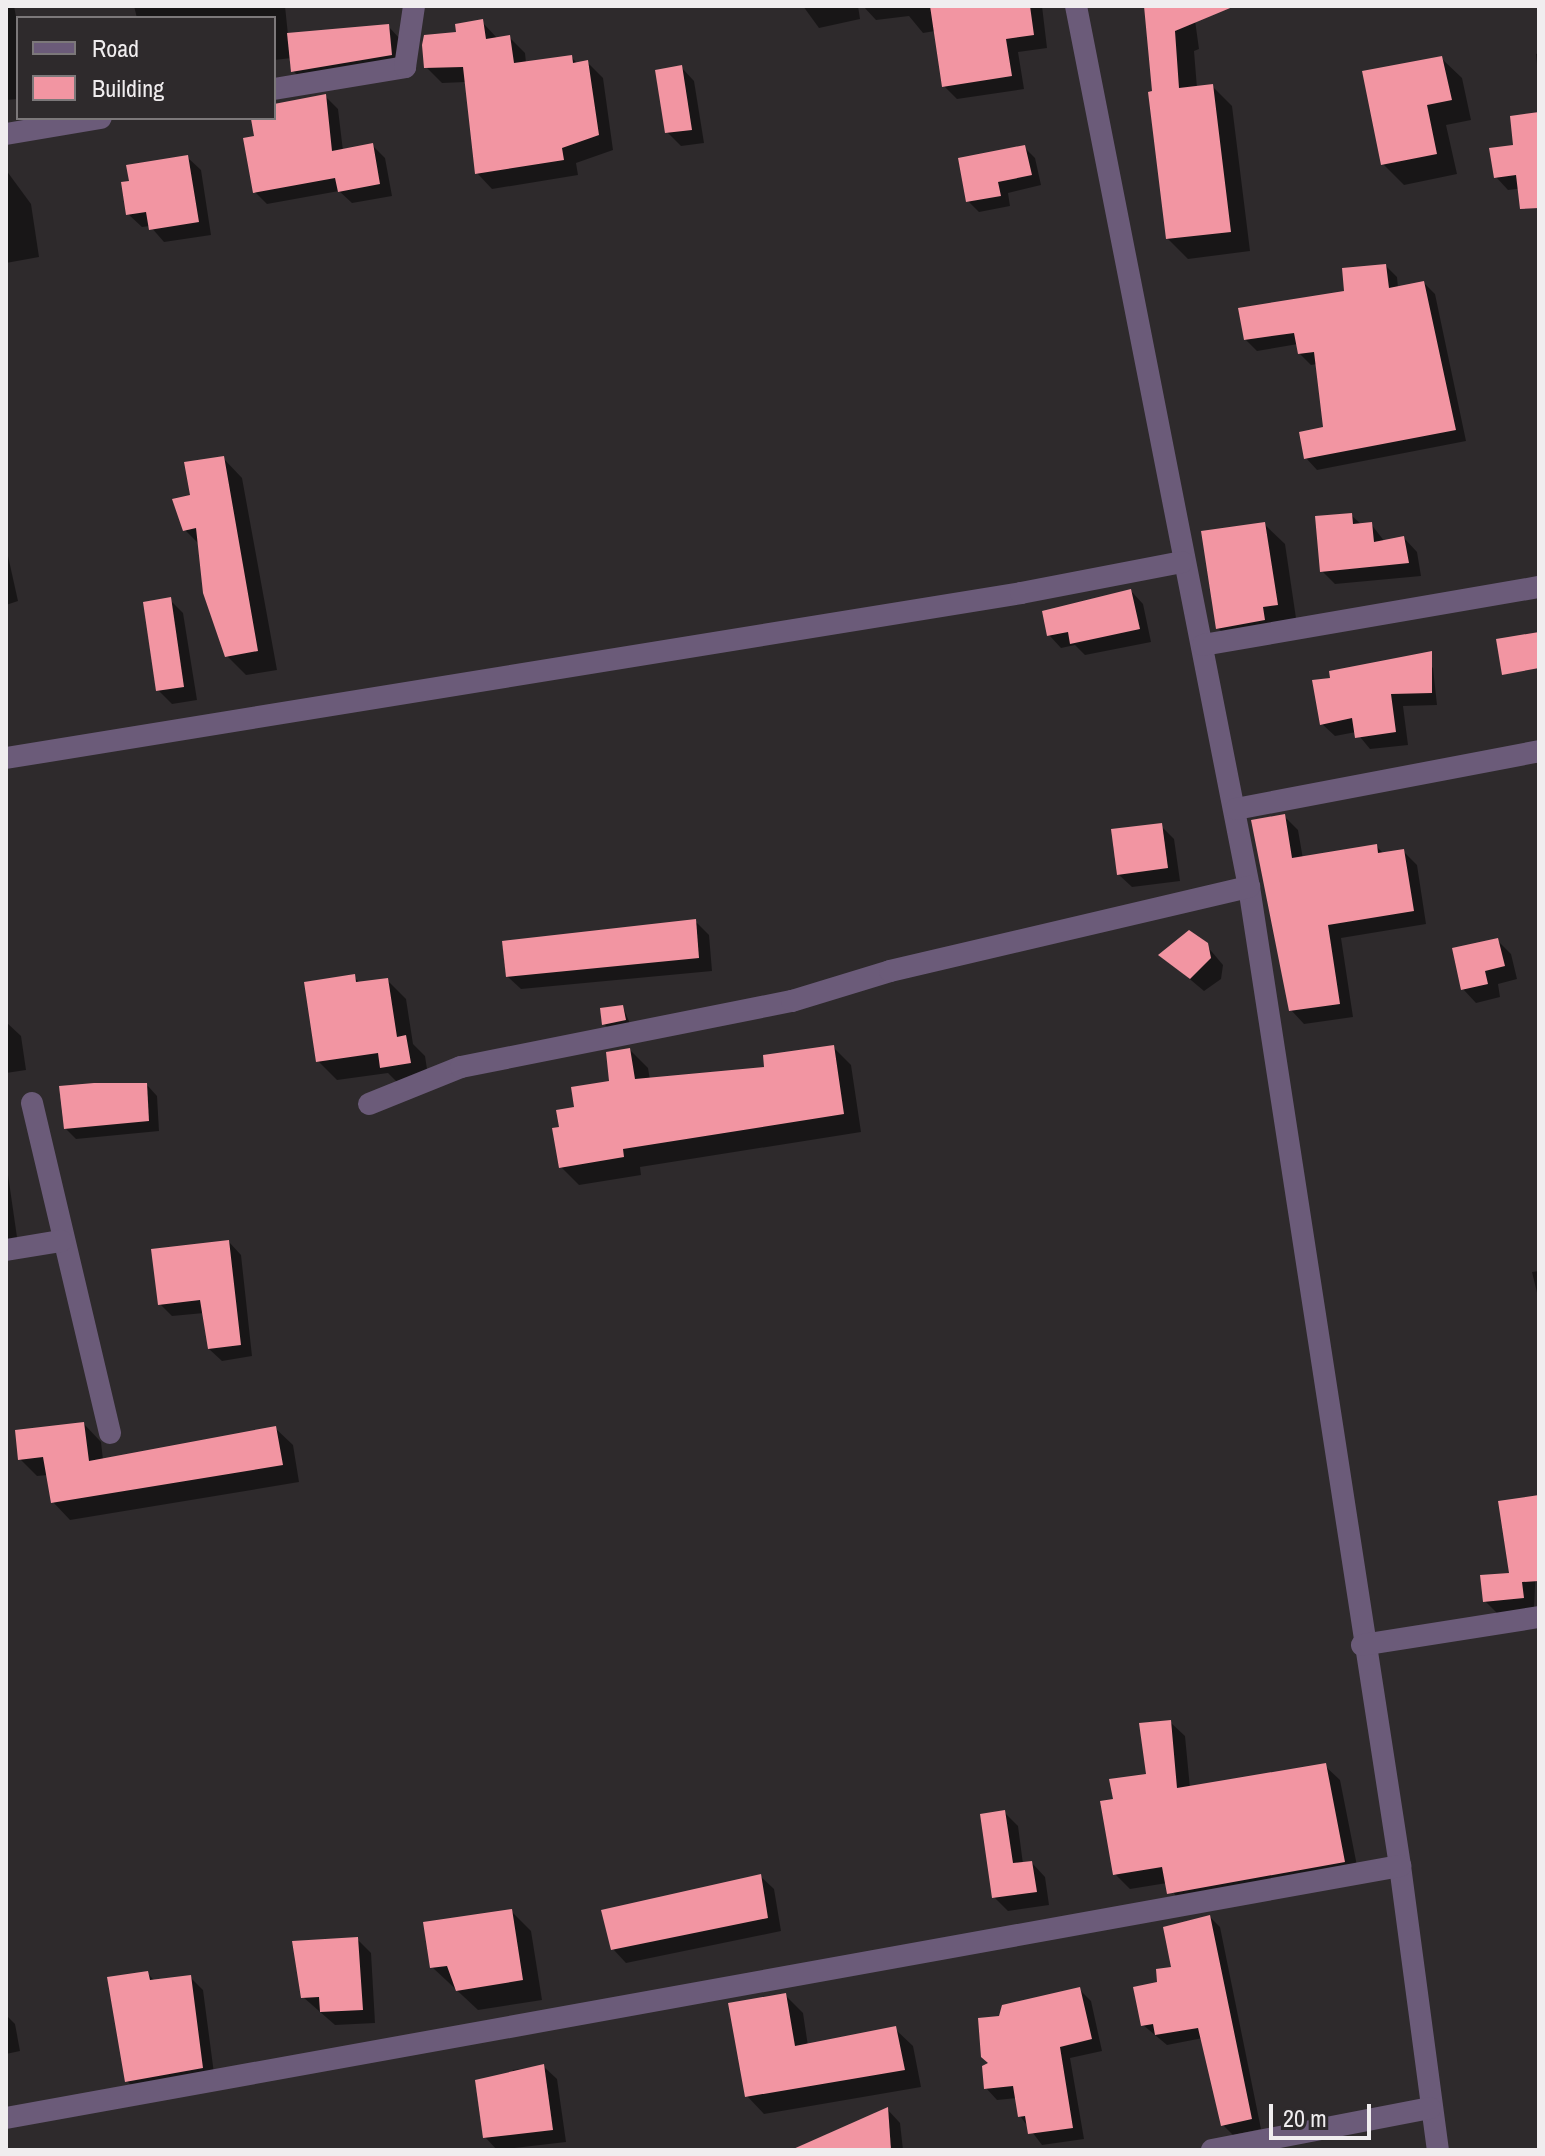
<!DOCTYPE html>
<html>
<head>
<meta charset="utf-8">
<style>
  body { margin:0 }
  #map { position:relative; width:1545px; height:2156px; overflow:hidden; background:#2e2a2c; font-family:"Archivo Narrow",sans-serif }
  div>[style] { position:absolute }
  .shadow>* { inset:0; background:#0007 }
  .building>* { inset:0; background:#f295a2 }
  .minor>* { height:22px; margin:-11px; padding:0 11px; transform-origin:11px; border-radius:11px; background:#6b5b79 }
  span { translate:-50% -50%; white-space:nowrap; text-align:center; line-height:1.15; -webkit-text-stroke:8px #2e2a2c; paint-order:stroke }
  .frame { position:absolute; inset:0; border:8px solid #f0edef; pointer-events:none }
  .legend { position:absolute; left:16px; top:16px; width:260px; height:104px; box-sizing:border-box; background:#2e2a2c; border:2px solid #7c787a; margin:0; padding:10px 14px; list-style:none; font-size:24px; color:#f0edef }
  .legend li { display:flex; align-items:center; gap:16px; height:40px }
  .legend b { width:40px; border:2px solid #7c787a }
  .scale { position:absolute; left:1269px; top:2104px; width:102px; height:36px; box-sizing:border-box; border:4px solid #f0edef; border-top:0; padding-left:10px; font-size:24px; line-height:28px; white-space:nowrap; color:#f0edef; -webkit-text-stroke:6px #2e2a2c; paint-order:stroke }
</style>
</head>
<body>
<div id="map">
  <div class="shadow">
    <div style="clip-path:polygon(6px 6px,14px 6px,18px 27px,18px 99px,6px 100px)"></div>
    <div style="clip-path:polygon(134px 6px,285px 6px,288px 35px,388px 26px,401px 40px,404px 68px,307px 84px,293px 71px,292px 58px,274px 60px,274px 18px,137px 18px)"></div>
    <div style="clip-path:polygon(803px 6px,858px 6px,860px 19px,819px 28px)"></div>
    <div style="clip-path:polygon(1042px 6px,1047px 48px,1018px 52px,1024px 89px,957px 99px,944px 86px,935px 31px,923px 33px,909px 16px,876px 20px,863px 6px)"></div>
    <div style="clip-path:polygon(1148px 6px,1193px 6px,1199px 49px,1194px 51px,1197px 88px,1212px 86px,1232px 106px,1250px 251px,1188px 259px,1168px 239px)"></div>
    <div style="clip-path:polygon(482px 22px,498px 39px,509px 37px,525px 53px,526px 63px,571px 57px,578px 64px,587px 62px,603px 78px,613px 150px,576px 163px,578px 175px,492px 189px,477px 173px,466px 82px,442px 83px,426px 67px,458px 34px)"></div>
    <div style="clip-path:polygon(1539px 53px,1539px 85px,1536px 54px)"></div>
    <div style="clip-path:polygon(1441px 58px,1462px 78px,1471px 120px,1446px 125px,1457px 174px,1404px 185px,1383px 164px)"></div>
    <div style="clip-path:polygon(681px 67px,694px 81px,704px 143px,681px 146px,667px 132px)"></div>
    <div style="clip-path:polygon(326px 97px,338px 109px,343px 151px,373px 146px,385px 158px,392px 196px,352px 203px,339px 191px,267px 204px,255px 192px,263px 118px,274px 118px,274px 106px)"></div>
    <div style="clip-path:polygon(1539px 114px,1539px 186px,1508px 190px,1496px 177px)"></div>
    <div style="clip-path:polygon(1024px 147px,1035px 158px,1041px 185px,1008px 193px,1010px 206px,979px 212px,968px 201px)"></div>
    <div style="clip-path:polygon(187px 157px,201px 170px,211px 235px,164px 242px,150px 226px,142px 227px,128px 214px)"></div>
    <div style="clip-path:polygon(6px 170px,31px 204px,39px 257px,6px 263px)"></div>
    <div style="clip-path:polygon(1386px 266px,1397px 277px,1398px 288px,1424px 283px,1435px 294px,1466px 441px,1317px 470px,1306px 458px,1326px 429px,1317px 364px,1311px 365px,1300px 354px,1298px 344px,1257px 351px,1245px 339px,1346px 292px)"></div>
    <div style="clip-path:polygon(223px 458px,242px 478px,277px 670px,246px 675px,227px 656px,200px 545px,185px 530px,192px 497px)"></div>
    <div style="clip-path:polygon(1351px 515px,1362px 525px,1371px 524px,1385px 542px,1404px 538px,1417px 552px,1421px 576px,1335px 584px,1322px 571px)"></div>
    <div style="clip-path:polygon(1264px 524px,1285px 544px,1297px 625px,1238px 648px,1218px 628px)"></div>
    <div style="clip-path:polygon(6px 547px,18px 601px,6px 605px)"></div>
    <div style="clip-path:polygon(1131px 591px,1143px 604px,1151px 642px,1085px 655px,1075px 645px,1061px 648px,1049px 635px)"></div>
    <div style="clip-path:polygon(170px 600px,183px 613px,197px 700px,172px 704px,158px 690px)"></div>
    <div style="clip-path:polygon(1420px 655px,1433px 668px,1437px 705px,1403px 706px,1408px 745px,1370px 749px,1356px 732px,1335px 736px,1322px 724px,1332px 680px)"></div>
    <div style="clip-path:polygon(1284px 816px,1298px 830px,1303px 859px,1376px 846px,1384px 854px,1403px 851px,1417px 865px,1426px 924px,1341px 938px,1353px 1017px,1304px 1024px,1291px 1010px)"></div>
    <div style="clip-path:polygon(1161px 826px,1174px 839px,1180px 881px,1132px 887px,1118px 874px)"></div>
    <div style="clip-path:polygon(695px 921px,709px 935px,712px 971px,521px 989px,507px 976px)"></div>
    <div style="clip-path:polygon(1201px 939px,1223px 965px,1221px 979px,1204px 991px,1161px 955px)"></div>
    <div style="clip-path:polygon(1497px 940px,1511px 954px,1517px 979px,1498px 984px,1500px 997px,1476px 1003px,1463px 989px)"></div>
    <div style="clip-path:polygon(354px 977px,360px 983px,387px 980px,406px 999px,413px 1044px,425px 1056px,429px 1082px,401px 1086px,388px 1073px,337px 1080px,318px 1061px)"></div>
    <div style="clip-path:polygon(623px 1007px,631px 1026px,610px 1030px,604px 1024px)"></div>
    <div style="clip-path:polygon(6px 1022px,21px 1036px,26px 1070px,6px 1073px)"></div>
    <div style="clip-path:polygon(833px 1047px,851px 1065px,861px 1132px,640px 1167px,641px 1175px,579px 1185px,561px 1167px,562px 1129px,576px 1109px,612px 1083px,630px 1050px,648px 1068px,650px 1080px,766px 1069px)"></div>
    <div style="clip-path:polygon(147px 1085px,157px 1096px,159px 1131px,76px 1139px,65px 1128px)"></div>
    <div style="clip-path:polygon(6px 1161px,19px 1251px,6px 1253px)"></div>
    <div style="clip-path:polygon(229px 1242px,241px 1255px,252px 1356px,222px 1361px,209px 1349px,204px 1313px,172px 1316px,160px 1304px)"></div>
    <div style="clip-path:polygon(1539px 1271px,1539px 1301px,1532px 1272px)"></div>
    <div style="clip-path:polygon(84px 1424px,101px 1442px,103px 1460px,275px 1428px,293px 1445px,299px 1482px,70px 1520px,53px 1502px,48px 1475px,37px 1476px,20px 1459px)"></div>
    <div style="clip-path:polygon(1539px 1497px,1534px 1609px,1497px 1613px,1485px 1601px,1511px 1575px)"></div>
    <div style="clip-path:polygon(1170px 1722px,1185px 1736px,1190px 1788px,1325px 1766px,1340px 1780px,1359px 1876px,1184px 1908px,1167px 1883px,1130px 1889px,1115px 1874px,1115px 1800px,1148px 1776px)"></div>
    <div style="clip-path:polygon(1004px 1812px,1018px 1826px,1023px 1864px,1032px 1863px,1045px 1877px,1049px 1905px,1008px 1911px,994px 1897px)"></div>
    <div style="clip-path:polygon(760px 1876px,774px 1889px,781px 1931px,626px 1963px,613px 1949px)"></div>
    <div style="clip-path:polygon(511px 1911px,531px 1931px,542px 2000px,478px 2010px,432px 1967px)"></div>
    <div style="clip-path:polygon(1210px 1917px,1220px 1927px,1261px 2129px,1233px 2135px,1223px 2125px,1203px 2038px,1167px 2045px,1143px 2025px,1173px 1969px)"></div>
    <div style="clip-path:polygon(357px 1939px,371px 1953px,375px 2023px,335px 2025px,303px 1997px,294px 1943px)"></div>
    <div style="clip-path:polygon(147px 1973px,156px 1982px,190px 1977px,203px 1990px,215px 2081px,141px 2095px,127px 2081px)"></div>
    <div style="clip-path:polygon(1079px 1989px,1091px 2001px,1102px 2051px,1070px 2058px,1084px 2139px,1042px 2145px,1020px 2116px,1017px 2098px,997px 2100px,986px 2088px,991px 2064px)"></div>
    <div style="clip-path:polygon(785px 1995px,803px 2013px,808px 2046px,895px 2029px,913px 2046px,921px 2087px,764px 2114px,747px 2096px)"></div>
    <div style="clip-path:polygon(6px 2015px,15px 2024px,20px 2051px,6px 2054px)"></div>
    <div style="clip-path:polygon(543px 2066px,557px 2079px,566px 2142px,497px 2150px,485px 2137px,513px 2070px)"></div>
    <div style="clip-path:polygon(887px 2109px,900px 2123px,903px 2150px,851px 2150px)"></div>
  </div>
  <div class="building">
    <div style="clip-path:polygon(930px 6px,1030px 6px,1034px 35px,1006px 39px,1012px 76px,942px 87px)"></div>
    <div style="clip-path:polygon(1144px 6px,1235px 6px,1175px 31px,1179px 88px,1213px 84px,1231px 232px,1166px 239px,1148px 92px,1152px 91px)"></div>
    <div style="clip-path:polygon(483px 19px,486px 39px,510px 35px,514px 63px,572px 55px,573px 63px,588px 60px,599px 135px,562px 148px,564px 160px,475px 174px,463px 67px,424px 68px,422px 45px,424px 35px,456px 32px,455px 24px)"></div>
    <div style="clip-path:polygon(389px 24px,392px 55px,291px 72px,287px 33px)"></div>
    <div style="clip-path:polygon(1442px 56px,1452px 100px,1427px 105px,1437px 154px,1381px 165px,1362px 71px)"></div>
    <div style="clip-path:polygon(682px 65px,692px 130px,665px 133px,655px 70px)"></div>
    <div style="clip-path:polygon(326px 94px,332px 151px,373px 143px,380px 184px,338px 192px,335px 178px,253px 193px,243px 138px,254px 136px,251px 119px,274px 118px,274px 104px)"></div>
    <div style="clip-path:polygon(1539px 112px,1539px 208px,1520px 209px,1516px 175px,1494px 178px,1489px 148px,1513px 145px,1510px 116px)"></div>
    <div style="clip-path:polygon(1025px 145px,1032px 175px,998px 182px,1001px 196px,966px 202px,958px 158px)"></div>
    <div style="clip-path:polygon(188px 155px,199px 222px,149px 230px,146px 212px,126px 215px,121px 182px,129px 181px,126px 165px)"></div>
    <div style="clip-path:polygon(1386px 264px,1389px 288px,1424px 281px,1456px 430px,1304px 459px,1299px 432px,1323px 427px,1314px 352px,1298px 354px,1294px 333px,1244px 340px,1238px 308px,1344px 291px,1342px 268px)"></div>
    <div style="clip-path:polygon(224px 456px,258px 651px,225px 657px,203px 593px,196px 528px,183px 531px,172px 499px,190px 495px,184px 462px)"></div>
    <div style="clip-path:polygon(1352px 513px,1353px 524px,1372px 522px,1374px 542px,1404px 536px,1409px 563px,1320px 572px,1315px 516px)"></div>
    <div style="clip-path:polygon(1265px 522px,1278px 605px,1263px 607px,1265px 620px,1216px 629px,1201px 531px)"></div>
    <div style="clip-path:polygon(1131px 589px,1140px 629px,1070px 644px,1068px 632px,1047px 636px,1042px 611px)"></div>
    <div style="clip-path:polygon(171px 597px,184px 687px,156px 691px,143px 602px)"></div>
    <div style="clip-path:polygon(1539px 632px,1539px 668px,1502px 675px,1496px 639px)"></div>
    <div style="clip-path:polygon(1432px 651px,1432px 693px,1391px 694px,1396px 732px,1355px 738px,1352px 718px,1320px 725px,1312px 680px,1330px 678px,1329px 671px)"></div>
    <div style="clip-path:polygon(1285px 814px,1292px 858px,1377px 844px,1378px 853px,1404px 849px,1414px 911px,1328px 925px,1340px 1004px,1289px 1011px,1251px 820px)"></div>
    <div style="clip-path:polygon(1162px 823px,1168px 868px,1117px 875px,1111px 829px)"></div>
    <div style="clip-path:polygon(696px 919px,699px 958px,506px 977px,502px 941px)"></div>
    <div style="clip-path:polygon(1189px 930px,1208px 943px,1211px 958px,1190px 979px,1158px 955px)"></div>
    <div style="clip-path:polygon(1498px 938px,1505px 966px,1485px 971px,1488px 984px,1461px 990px,1452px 948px)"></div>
    <div style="clip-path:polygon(355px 974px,356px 982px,388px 978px,397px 1037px,406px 1035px,411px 1063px,380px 1068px,378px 1053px,316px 1062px,304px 982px)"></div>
    <div style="clip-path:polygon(623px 1005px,626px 1020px,602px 1025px,600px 1008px)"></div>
    <div style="clip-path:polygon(834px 1045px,844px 1114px,623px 1149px,624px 1157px,559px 1168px,552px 1128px,559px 1127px,556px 1110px,574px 1107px,571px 1087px,609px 1081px,606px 1052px,630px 1048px,635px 1079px,764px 1067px,763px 1055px)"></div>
    <div style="clip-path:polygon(94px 1083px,147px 1083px,149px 1121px,64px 1129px,59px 1086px)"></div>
    <div style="clip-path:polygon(229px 1240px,241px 1345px,208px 1349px,200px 1300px,158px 1305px,151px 1249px)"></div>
    <div style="clip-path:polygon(84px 1422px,89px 1461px,276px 1426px,283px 1465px,51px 1503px,43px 1457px,18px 1460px,15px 1430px)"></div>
    <div style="clip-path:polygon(1539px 1495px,1539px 1581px,1522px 1582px,1524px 1598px,1483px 1602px,1480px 1575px,1509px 1573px,1498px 1501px)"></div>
    <div style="clip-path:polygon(1171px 1720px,1177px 1788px,1326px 1763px,1345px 1862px,1167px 1894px,1162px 1867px,1113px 1875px,1100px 1801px,1113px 1799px,1109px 1779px,1146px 1774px,1139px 1723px)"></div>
    <div style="clip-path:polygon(1005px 1810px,1013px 1863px,1032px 1861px,1037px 1892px,992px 1898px,980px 1814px)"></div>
    <div style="clip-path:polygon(761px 1874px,768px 1918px,611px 1950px,601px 1910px)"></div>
    <div style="clip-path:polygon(512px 1909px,523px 1980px,456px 1991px,447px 1966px,430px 1968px,423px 1922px)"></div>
    <div style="clip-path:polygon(1210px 1915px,1252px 2119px,1221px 2126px,1198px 2028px,1155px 2035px,1153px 2024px,1141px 2026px,1133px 1987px,1157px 1982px,1156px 1969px,1171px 1967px,1163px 1927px)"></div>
    <div style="clip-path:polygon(358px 1937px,363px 2010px,320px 2012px,319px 1997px,301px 1998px,292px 1941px)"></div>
    <div style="clip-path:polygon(148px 1971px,150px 1980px,191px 1975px,203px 2068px,125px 2082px,107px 1977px)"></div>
    <div style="clip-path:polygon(1080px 1987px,1092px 2039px,1060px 2047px,1073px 2128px,1028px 2134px,1025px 2116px,1018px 2117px,1013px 2086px,984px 2089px,982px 2066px,988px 2063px,981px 2057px,978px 2018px,999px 2016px,1002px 2005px)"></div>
    <div style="clip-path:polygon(786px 1993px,795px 2046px,896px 2026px,905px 2070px,745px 2097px,728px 2003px)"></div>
    <div style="clip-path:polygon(544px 2064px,553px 2130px,483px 2138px,475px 2080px)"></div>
    <div style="clip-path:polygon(888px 2107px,891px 2150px,791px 2150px)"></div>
  </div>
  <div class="minor">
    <div style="left:1076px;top:6px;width:898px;rotate:78.89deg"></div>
    <div style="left:1249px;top:887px;width:991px;rotate:81.23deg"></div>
    <div style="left:1400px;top:1866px;width:287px;rotate:82.4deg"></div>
    <div style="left:274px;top:89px;width:133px;rotate:-9.5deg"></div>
    <div style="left:405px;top:67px;width:62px;rotate:-81.6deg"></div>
    <div style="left:6px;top:134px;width:96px;rotate:-9.6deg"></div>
    <div style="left:1203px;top:645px;width:341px;rotate:-9.8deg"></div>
    <div style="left:6px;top:758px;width:1028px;rotate:-9.23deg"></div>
    <div style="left:1021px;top:593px;width:164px;rotate:-10.9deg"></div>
    <div style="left:1236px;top:809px;width:309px;rotate:-10.8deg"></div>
    <div style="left:32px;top:1103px;width:339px;rotate:76.7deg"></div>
    <div style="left:369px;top:1104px;width:99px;rotate:-21.9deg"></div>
    <div style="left:461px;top:1067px;width:338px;rotate:-11.3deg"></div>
    <div style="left:792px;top:1001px;width:102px;rotate:-17deg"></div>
    <div style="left:890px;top:971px;width:369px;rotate:-13.2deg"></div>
    <div style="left:6px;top:1250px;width:56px;rotate:-9.3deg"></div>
    <div style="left:1362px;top:1645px;width:179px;rotate:-9deg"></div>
    <div style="left:6px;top:2118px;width:1417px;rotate:-10.25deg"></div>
    <div style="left:1212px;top:2150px;width:222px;rotate:-10.9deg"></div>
  </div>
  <div class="frame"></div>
  <ul class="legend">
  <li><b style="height:10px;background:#6b5b79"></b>Road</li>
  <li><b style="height:22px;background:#f295a2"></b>Building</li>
  </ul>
  <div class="scale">20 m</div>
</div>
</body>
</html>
